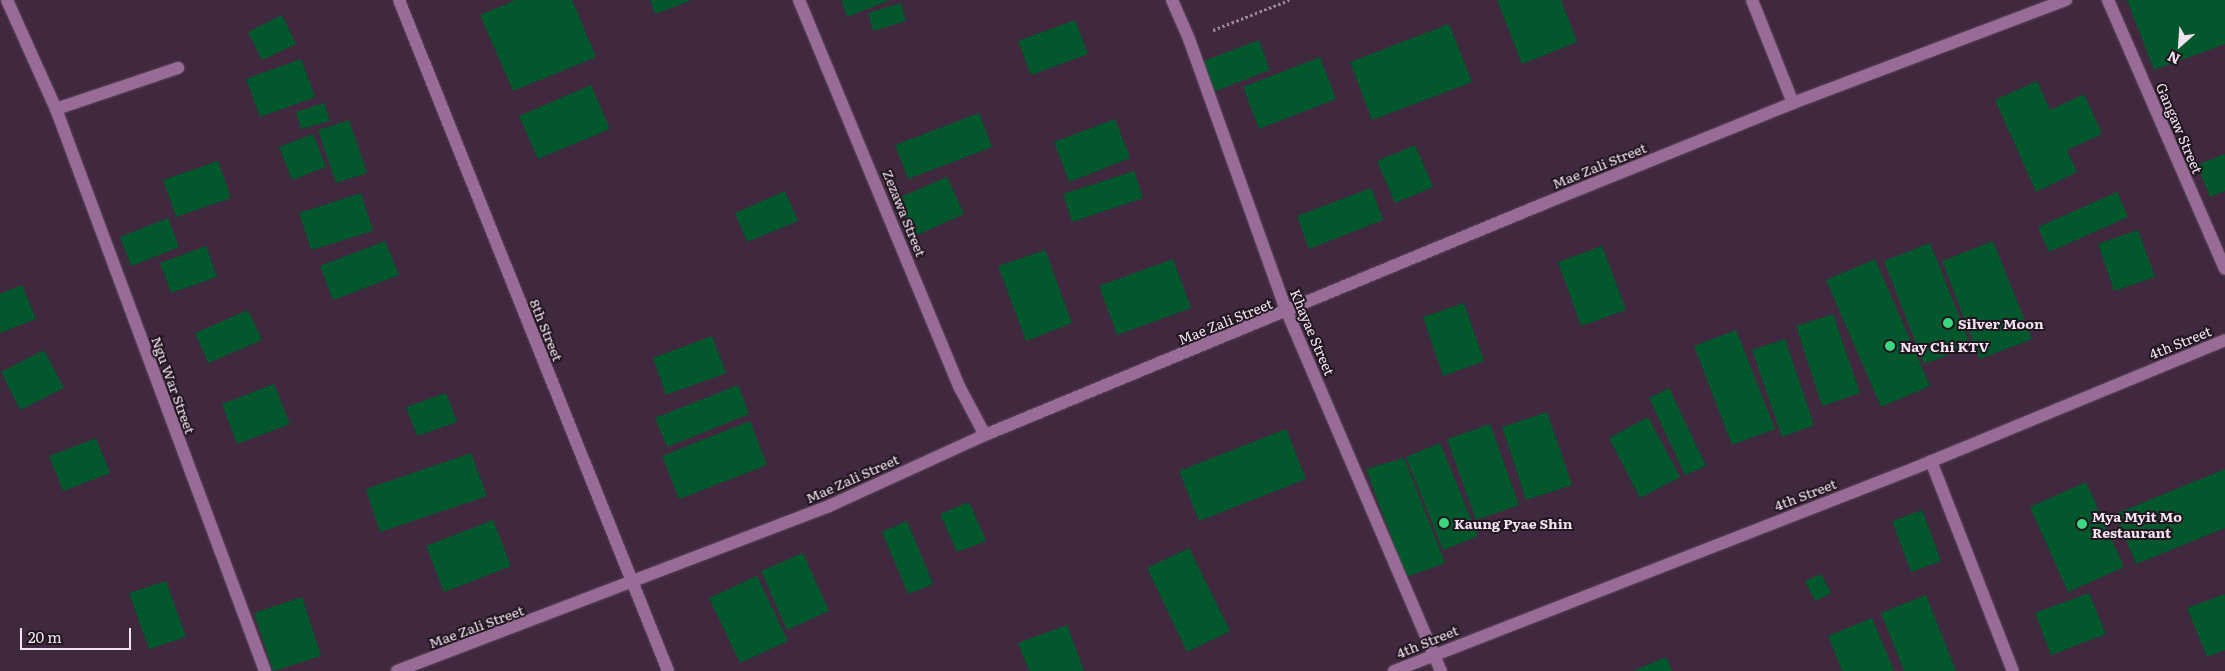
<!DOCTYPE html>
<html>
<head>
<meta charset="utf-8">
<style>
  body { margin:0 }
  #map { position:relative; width:2225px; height:671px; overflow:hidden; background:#40293f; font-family:Literata,serif }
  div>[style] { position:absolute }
  .building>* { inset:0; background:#02582c }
  .path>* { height:3px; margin-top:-1.5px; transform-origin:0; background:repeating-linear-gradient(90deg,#9b889a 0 2.5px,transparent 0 5px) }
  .roads { filter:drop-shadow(0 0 1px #5c475b) drop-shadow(0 0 1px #5c475b) }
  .minor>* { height:12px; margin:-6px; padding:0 6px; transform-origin:6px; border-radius:6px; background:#996b97 }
  .dots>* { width:14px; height:14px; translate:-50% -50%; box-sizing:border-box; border:2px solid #211620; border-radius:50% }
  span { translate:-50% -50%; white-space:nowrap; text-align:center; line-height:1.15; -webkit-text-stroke:4px #211620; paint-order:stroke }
  .street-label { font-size:14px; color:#f2e3f1 }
  .poi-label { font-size:14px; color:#f2e3f1; font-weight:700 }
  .left { translate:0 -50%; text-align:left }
  .north { position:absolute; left:2155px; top:20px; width:50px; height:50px; -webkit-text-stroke:4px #211620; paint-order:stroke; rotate:206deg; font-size:14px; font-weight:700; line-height:20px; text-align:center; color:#f2e3f1 }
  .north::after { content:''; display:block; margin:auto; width:18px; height:22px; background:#f2e3f1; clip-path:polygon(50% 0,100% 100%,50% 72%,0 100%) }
  .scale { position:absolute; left:20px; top:628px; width:111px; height:22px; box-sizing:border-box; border:2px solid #f2e3f1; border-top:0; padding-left:6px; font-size:15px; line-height:18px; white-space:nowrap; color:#f2e3f1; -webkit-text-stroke:4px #211620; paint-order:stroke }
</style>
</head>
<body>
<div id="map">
  <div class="building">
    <div style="clip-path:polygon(516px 0,572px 0,596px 57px,513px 91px,480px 15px)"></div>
    <div style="clip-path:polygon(650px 0,692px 0,655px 14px)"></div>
    <div style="clip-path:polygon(841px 0,890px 0,847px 17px)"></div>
    <div style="clip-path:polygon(1497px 0,1561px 0,1577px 42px,1522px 64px)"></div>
    <div style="clip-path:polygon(2127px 0,2225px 0,2225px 44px,2154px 70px)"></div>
    <div style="clip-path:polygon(901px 3px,906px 21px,873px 31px,868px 13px)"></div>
    <div style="clip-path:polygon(282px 15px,296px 44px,262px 60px,248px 32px)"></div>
    <div style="clip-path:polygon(1075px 20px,1088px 54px,1031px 75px,1018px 41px)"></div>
    <div style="clip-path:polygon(1449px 24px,1472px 82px,1372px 120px,1350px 62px)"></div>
    <div style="clip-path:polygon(1259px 40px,1270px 70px,1213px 92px,1201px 62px)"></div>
    <div style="clip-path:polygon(1320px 57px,1336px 99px,1259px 129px,1243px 87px)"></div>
    <div style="clip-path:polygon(301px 59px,315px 97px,260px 117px,246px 79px)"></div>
    <div style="clip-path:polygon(2037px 81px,2050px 110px,2084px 94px,2102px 134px,2067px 150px,2077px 172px,2036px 192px,1995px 100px)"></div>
    <div style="clip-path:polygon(591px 85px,610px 129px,538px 159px,519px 116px)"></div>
    <div style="clip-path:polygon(324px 103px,330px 121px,301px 129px,296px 112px)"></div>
    <div style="clip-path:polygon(979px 113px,992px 147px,908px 179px,895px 145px)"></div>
    <div style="clip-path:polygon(1115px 119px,1130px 158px,1069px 182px,1054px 142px)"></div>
    <div style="clip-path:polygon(349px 120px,367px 173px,336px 183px,318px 130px)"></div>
    <div style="clip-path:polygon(313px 134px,326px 167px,292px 180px,279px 147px)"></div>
    <div style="clip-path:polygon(1415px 145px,1433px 187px,1395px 203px,1377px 161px)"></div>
    <div style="clip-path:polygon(2225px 154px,2225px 191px,2210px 197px,2197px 165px)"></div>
    <div style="clip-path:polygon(218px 161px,231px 198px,176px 217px,163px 180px)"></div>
    <div style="clip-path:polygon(1134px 171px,1143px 198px,1072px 222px,1063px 194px)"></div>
    <div style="clip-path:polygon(947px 177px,964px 214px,915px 236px,898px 198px)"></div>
    <div style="clip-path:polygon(1371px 188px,1383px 220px,1309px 249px,1297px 216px)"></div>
    <div style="clip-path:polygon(785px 191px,798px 221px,747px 242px,735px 213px)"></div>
    <div style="clip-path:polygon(2117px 192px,2128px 217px,2049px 252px,2038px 227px)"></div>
    <div style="clip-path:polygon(361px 193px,373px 231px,311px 250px,299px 213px)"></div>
    <div style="clip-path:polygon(168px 218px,179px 247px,131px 266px,120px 237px)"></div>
    <div style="clip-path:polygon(2138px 230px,2155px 277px,2114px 291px,2098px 244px)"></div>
    <div style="clip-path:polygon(385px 241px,399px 275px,333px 300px,320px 266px)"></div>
    <div style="clip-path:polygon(1993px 241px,2032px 339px,1980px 359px,1942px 261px)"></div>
    <div style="clip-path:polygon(1930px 243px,1971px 346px,1924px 364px,1884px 261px)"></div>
    <div style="clip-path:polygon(206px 246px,217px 277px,171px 293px,160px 263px)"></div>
    <div style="clip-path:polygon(1602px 246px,1626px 310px,1581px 326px,1558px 262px)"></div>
    <div style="clip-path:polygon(1045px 250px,1072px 323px,1026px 341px,998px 266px)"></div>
    <div style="clip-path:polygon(1173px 259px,1191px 308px,1117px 335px,1099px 286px)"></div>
    <div style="clip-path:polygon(1875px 259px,1930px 386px,1881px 407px,1826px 280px)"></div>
    <div style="clip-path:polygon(22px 285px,36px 319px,0 333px,0 294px)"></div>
    <div style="clip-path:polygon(1464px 303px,1484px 361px,1443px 376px,1423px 317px)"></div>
    <div style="clip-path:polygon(248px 310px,262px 340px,208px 363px,195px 333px)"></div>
    <div style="clip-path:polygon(1833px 314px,1860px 393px,1822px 406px,1796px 326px)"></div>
    <div style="clip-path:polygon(1736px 330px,1775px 429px,1732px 445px,1694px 346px)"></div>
    <div style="clip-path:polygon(712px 336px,726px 373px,666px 395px,653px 358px)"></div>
    <div style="clip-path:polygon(1785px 339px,1814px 425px,1782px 437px,1752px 350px)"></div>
    <div style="clip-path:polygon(44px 350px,64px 388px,20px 410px,1px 372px)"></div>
    <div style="clip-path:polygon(274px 384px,290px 424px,237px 444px,222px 404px)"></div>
    <div style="clip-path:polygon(738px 385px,749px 414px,667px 447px,655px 418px)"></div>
    <div style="clip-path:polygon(1669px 388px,1706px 466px,1685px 475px,1649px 398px)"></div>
    <div style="clip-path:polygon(446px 393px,457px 422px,417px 436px,406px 407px)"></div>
    <div style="clip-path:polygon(1547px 412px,1572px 485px,1526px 500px,1502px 427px)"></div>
    <div style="clip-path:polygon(1648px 417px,1680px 477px,1640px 498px,1609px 438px)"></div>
    <div style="clip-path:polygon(750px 421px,767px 465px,679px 499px,662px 456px)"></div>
    <div style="clip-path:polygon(1490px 424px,1519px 505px,1476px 520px,1447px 439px)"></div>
    <div style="clip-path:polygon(1286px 429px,1306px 479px,1199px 521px,1179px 471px)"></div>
    <div style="clip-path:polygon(96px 438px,110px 473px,63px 491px,49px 456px)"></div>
    <div style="clip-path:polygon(1440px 443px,1478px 536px,1443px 550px,1406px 457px)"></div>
    <div style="clip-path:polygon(471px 453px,487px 496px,380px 532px,366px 489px)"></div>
    <div style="clip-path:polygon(1404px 458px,1445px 563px,1406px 577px,1366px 469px)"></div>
    <div style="clip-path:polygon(2225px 469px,2225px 528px,2136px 564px,2115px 514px)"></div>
    <div style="clip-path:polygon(2086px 482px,2124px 567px,2068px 592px,2030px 507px)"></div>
    <div style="clip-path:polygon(969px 502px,986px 541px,957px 552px,940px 514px)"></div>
    <div style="clip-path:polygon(1922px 510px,1941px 561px,1911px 572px,1892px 521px)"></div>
    <div style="clip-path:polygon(493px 520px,511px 566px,444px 592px,426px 546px)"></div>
    <div style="clip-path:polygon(907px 521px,933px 584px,908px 594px,882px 532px)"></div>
    <div style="clip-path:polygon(1189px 548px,1230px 631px,1187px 652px,1147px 568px)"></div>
    <div style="clip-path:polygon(803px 553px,829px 611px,787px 630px,761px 571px)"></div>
    <div style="clip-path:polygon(1821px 574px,1831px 593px,1815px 601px,1805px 581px)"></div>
    <div style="clip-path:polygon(757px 576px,788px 641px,740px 663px,709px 598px)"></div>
    <div style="clip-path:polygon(166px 581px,186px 637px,149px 649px,129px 593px)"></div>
    <div style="clip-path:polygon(2089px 593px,2106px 634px,2051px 655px,2035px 613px)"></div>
    <div style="clip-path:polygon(2225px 594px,2225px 650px,2207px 657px,2187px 608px)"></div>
    <div style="clip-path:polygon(1926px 595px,1956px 671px,1904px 671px,1881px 613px)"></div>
    <div style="clip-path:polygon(302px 597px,321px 656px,273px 671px,254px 613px)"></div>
    <div style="clip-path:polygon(1872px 618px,1894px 671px,1842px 671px,1828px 636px)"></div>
    <div style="clip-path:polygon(1067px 625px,1084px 671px,1029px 671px,1018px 643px)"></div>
    <div style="clip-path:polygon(1666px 657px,1672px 671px,1633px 671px)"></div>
  </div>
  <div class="path">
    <div style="left:1213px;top:30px;width:82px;rotate:-21.5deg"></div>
  </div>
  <div class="roads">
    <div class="minor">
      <div style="left:7px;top:0;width:120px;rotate:65.8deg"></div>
      <div style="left:56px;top:109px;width:600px;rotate:69.6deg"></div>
      <div style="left:399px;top:0;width:723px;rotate:68.15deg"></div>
      <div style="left:799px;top:0;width:420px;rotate:67.5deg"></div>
      <div style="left:960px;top:388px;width:53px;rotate:62deg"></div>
      <div style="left:1172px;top:0;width:43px;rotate:66.4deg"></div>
      <div style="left:1189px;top:39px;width:290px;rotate:70.3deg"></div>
      <div style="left:1287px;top:312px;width:391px;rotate:66.8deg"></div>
      <div style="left:1752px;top:0;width:111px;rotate:68.3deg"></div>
      <div style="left:2108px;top:0;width:293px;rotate:66.5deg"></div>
      <div style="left:56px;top:109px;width:129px;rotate:-18.6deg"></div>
      <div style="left:1931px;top:461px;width:225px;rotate:68.7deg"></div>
      <div style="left:397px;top:671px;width:462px;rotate:-20.9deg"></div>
      <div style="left:829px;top:506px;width:171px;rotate:-24.5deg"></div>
      <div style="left:985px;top:435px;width:604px;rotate:-22.49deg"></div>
      <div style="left:1543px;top:204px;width:270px;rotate:-22deg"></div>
      <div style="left:1793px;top:103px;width:292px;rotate:-20.7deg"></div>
      <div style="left:1394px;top:671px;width:559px;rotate:-21.29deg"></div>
      <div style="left:1915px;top:468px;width:335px;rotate:-22.4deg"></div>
    </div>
  </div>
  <div class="dots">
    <div style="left:1948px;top:323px;background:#3cd77e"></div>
    <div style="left:1890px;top:346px;background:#3cd77e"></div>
    <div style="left:1444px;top:523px;background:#3cd77e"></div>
    <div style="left:2082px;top:524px;background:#3cd77e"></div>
  </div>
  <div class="street-label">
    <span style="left:2180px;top:128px;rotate:67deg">Gangaw Street</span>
    <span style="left:1599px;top:165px;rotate:-22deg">Mae Zali Street</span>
    <span style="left:905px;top:213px;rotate:68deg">Zezawa Street</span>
    <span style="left:1225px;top:321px;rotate:-22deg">Mae Zali Street</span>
    <span style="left:547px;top:330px;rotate:68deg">8th Street</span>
    <span style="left:1313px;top:332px;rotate:67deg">Khayae Street</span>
    <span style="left:2180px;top:342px;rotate:-22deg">4th Street</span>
    <span style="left:174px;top:385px;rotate:70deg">Ngu War Street</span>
    <span style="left:852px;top:478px;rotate:-24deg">Mae Zali Street</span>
    <span style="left:1805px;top:494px;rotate:-21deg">4th Street</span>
    <span style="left:476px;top:626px;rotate:-20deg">Mae Zali Street</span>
    <span style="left:1427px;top:641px;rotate:-22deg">4th Street</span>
  </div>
  <div class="poi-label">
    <span class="left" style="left:1958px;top:323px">Silver Moon</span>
    <span class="left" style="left:1900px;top:346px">Nay Chi KTV</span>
    <span class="left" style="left:2092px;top:524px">Mya Myit Mo<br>Restaurant</span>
    <span class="left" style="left:1454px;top:523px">Kaung Pyae Shin</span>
  </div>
  <div class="north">N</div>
  <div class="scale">20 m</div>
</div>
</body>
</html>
